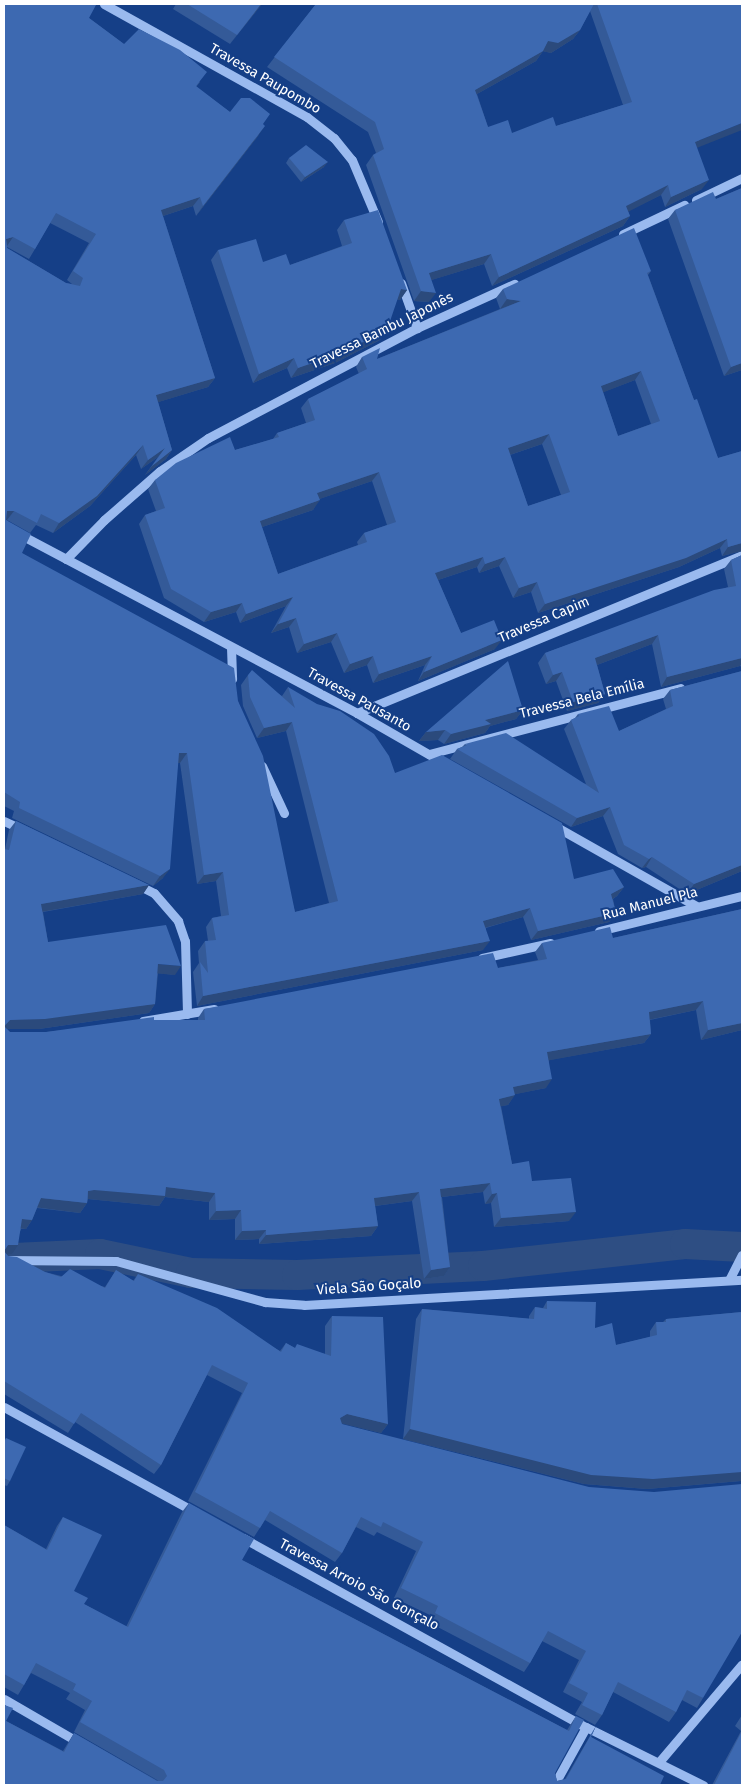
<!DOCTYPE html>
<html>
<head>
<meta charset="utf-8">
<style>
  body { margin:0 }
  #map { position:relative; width:746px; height:1789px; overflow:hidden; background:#153f87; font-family:"Fira Sans",sans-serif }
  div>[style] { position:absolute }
  .canal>* { height:30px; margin:-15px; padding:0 15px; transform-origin:15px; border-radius:15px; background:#2e4e83 }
  .minor>* { height:9px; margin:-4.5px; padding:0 4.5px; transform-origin:4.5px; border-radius:4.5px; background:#9abaef }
  .wall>* { inset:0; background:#345a98 }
  .shaded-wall>* { inset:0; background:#2b4a7c }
  .building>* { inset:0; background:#3d69b1 }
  span { translate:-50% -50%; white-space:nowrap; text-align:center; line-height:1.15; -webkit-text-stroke:4px #153f87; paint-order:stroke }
  .street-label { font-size:14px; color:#fff }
  .frame { position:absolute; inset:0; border:5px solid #fff; pointer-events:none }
</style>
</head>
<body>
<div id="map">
  <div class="canal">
    <div style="left:14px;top:1258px;width:86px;rotate:-2.7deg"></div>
    <div style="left:100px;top:1254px;width:93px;rotate:11.8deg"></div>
    <div style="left:191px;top:1273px;width:106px;rotate:1.1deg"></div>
    <div style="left:297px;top:1275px;width:186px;rotate:-2.8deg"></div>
    <div style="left:483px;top:1266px;width:203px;rotate:-6.2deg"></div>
    <div style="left:685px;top:1244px;width:57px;rotate:3deg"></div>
  </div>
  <div class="minor">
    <div style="left:104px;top:4px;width:232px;rotate:29.1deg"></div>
    <div style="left:307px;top:117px;width:34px;rotate:38deg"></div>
    <div style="left:334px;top:138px;width:28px;rotate:51deg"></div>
    <div style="left:352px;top:160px;width:67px;rotate:67.2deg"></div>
    <div style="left:696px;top:200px;width:51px;rotate:-25.6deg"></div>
    <div style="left:623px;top:234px;width:68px;rotate:-25.4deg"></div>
    <div style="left:401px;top:283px;width:48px;rotate:70.4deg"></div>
    <div style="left:4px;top:526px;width:399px;rotate:27.9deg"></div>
    <div style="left:357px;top:713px;width:100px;rotate:29.9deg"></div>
    <div style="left:66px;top:559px;width:54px;rotate:-45.7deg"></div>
    <div style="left:104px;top:520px;width:74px;rotate:-41.2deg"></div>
    <div style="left:160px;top:471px;width:58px;rotate:-34.5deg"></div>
    <div style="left:208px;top:438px;width:236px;rotate:-27.8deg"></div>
    <div style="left:417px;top:328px;width:107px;rotate:-24.4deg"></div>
    <div style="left:231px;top:647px;width:32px;rotate:88deg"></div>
    <div style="left:357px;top:713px;width:416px;rotate:-22.3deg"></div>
    <div style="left:429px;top:754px;width:260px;rotate:-14.7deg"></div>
    <div style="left:262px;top:766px;width:52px;rotate:64.9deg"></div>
    <div style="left:4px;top:821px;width:21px;rotate:25deg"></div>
    <div style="left:553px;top:825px;width:164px;rotate:29.5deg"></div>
    <div style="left:136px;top:884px;width:20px;rotate:27deg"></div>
    <div style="left:154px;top:893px;width:37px;rotate:49deg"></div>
    <div style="left:178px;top:921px;width:21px;rotate:71deg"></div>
    <div style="left:185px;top:941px;width:73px;rotate:88.4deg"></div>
    <div style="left:599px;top:931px;width:147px;rotate:-13.8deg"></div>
    <div style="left:482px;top:958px;width:70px;rotate:-12.4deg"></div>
    <div style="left:143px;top:1021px;width:72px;rotate:-9.6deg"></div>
    <div style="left:4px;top:1260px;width:112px;rotate:0.5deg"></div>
    <div style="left:116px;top:1261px;width:155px;rotate:15.4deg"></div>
    <div style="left:265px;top:1302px;width:39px;rotate:4deg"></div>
    <div style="left:304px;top:1305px;width:439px;rotate:-3.3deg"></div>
    <div style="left:729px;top:1280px;width:28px;rotate:-63deg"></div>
    <div style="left:4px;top:1407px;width:220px;rotate:28.8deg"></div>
    <div style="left:243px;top:1538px;width:392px;rotate:28.9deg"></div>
    <div style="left:586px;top:1727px;width:131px;rotate:26.4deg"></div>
    <div style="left:4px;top:1699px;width:88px;rotate:30.1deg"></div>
    <div style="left:659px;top:1762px;width:128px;rotate:-49.7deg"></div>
    <div style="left:554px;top:1785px;width:66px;rotate:-61.1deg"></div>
  </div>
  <div class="wall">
    <div style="clip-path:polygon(evenodd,4px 4px,89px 18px,124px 44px,200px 82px,196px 87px,230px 112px,263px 124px,258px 136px,196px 216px,193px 206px,163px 216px,215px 378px,208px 387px,158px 402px,172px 450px,166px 459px,145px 475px,158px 457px,141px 469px,136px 455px,90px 506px,53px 533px,36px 525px,30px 533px,7px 520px,22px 553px,238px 701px,295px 912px,329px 903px,286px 731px,257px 738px,243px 706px,241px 685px,248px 675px,282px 696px,288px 687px,395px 773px,574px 879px,624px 887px,617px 896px,613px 899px,616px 913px,609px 922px,531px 940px,523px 917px,486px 928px,483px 950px,197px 1006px,193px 972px,199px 963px,198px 951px,205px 941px,208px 941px,206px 927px,212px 918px,221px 916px,216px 881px,197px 884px,180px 763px,178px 763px,163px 878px,153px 886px,12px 818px,14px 811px,4px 806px,4px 4px,50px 223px,89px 243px,67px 280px,72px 284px,66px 283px,7px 248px,7px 247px,29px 259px,35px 249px,50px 223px)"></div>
    <div style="clip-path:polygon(176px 4px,262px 4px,230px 44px,173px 9px)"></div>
    <div style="clip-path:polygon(evenodd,316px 4px,742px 4px,697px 148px,702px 189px,665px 207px,661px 195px,628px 211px,630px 216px,623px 226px,492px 286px,484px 264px,431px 280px,429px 302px,414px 301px,366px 165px,373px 155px,376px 153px,368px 132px,267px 67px,316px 4px,590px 11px,623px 105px,556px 126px,512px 133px,488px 127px,477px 94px,536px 61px,543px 51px,551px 53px,573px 39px,580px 30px,590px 11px)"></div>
    <div style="clip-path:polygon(289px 158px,324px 167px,301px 182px,286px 163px)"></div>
    <div style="clip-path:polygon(742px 188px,742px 370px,724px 376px,668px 219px,675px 210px,716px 199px)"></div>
    <div style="clip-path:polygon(344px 220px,407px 290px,400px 300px,397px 299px,380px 340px,335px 363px,291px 378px,287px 368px,253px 383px,211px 260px,218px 250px,263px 262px,290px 265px,342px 246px,337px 230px)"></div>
    <div style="clip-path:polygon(evenodd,651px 271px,648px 275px,694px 400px,718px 458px,742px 451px,742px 551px,722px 556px,720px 548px,679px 567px,538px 613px,531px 592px,513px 598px,499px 566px,479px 573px,477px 567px,438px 580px,461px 633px,495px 649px,418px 681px,425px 665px,373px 683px,367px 665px,344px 673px,331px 642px,297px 653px,289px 627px,271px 633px,286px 606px,240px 623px,236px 612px,204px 622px,164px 598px,139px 524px,145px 515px,156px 511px,148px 489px,155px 480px,235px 450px,273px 439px,277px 433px,306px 423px,301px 408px,308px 399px,359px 374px,356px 367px,362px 357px,377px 359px,500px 309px,496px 298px,503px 289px,651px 271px,635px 380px,651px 424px,618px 436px,603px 392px,635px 380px,651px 271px,542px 444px,561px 495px,528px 506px,510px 455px,542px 444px,651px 271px,372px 481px,387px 525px,364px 533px,357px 542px,358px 545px,278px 574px,262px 527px,313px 510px,319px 499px,372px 481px)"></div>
    <div style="clip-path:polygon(742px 555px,742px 667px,740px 666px,661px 687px,652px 644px,597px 665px,605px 694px,598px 703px,567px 711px,556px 681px,546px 684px,538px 663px,545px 653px,728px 587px,724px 569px,731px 560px)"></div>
    <div style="clip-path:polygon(742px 671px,742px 871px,687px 894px,646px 867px,642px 868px,618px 854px,603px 816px,571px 827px,450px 759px,457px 749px,462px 747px,465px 744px,586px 784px,564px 729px,571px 720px,575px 718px,578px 714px,619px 731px,666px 709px,663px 699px,670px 690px)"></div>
    <div style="clip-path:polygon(523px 710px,516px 719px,490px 726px,485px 733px,444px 744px,438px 740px,419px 741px,426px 732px)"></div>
    <div style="clip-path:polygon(16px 821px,149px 885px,143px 894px,43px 912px,48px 942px,175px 975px,158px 973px,155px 1004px,149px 1013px,39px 1029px,7px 1029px,10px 1032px,46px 1032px,154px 1020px,198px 1020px,198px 1018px,204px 1009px,498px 968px,538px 960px,535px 952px,542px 943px,613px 938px,742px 909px,742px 1030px,701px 1040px,696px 1010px,650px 1020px,651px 1034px,644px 1043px,549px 1060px,546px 1088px,515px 1094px,508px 1105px,501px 1106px,512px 1164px,532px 1181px,569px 1221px,494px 1227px,491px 1203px,485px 1204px,483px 1192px,442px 1197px,450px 1267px,444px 1276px,424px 1279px,412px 1201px,375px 1206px,378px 1226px,371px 1236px,259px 1244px,259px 1239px,235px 1240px,235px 1219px,209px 1220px,209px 1202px,165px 1197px,159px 1206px,88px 1199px,87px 1203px,80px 1213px,37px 1208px,32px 1220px,26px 1229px,21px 1229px,12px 1254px,6px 1254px,8px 1256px,45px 1272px,105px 1287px,116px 1270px,133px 1281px,138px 1274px,280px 1351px,286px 1343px,295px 1348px,325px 1354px,325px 1326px,332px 1316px,388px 1424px,381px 1433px,341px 1423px,342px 1424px,703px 1698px,697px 1708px,682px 1700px,676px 1712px,669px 1722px,613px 1692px,602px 1715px,595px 1725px,575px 1714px,582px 1702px,563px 1692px,579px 1660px,542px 1641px,530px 1663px,524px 1672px,428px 1622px,432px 1616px,394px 1598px,416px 1551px,377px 1532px,374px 1536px,356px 1527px,342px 1553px,335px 1562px,265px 1520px,254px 1537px,188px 1501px,242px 1393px,207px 1375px,161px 1465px,154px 1474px,75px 1422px,68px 1433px,4px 1394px,4px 849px,5px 849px,9px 830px)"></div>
    <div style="clip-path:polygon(547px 1301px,595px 1328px,616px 1345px,650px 1337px,650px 1331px,656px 1322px,663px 1322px,666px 1319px,742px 1312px,742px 1481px,741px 1481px,647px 1489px,584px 1484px,403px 1439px,416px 1319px,422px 1309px,529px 1319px,529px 1316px,535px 1307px,543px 1308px)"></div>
    <div style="clip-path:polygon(6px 1438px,10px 1481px,7px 1486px,4px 1485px,4px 1442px)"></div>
    <div style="clip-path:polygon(189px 1503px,242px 1560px,567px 1730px,576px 1716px,555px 1773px,557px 1781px,565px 1779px,590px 1736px,596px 1726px,591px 1737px,660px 1785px,4px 1785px,6px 1721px,63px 1751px,74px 1733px,158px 1781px,157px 1780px,74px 1732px,85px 1710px,66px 1699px,70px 1693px,31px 1673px,24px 1685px,18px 1695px,4px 1687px,4px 1525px,46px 1549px,57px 1526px,63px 1517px,74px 1591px,84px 1604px,126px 1627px,182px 1512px)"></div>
    <div style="clip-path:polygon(742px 1715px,742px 1785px,712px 1785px,741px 1731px,735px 1726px)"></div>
  </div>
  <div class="shaded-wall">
    <div style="clip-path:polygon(261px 4px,262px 4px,230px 44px,237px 35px)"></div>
    <div style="clip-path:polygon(580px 30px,573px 39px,551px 53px,542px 51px,548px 41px)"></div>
    <div style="clip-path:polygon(543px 51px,536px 61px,468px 99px,475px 90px)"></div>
    <div style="clip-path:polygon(742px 123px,742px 130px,689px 151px,695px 142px)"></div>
    <div style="clip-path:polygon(265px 126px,258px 136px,196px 216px,203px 206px)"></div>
    <div style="clip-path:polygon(328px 162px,324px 167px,301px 182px,305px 177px)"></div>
    <div style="clip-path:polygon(709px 180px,702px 189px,665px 207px,671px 197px)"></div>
    <div style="clip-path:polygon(668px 185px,661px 195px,620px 216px,626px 206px)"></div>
    <div style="clip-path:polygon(200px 197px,193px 206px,154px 219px,161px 210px)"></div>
    <div style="clip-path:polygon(630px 216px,623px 226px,492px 286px,499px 277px)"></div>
    <div style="clip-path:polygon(13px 237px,7px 246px,6px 239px)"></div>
    <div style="clip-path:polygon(491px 254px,484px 264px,422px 283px,429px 273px)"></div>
    <div style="clip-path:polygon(401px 289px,407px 290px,400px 300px,394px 299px)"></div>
    <div style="clip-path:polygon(421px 291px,436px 293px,429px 302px,414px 301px)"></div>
    <div style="clip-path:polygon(507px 299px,521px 301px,500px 309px)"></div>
    <div style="clip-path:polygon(387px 330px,380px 340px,335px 363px,291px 378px,298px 368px)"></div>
    <div style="clip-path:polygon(294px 358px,287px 368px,253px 383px,259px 374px)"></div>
    <div style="clip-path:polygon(742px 363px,742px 370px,724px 376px,731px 367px)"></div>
    <div style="clip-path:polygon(641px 371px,635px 380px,594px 396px,601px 386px)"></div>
    <div style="clip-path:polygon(215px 378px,208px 387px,149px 405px,156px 395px)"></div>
    <div style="clip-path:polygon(549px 434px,542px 444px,501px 458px,508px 448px)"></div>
    <div style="clip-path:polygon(143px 445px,136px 455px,90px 506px,53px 533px,59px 523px)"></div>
    <div style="clip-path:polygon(165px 448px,158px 457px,141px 469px,148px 460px)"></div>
    <div style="clip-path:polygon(172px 450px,166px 459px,145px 475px,152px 466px)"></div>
    <div style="clip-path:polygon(379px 472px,372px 481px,311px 502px,317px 493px)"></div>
    <div style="clip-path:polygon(320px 500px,313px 510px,253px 530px,260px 521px)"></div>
    <div style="clip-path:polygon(7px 511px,14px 511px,7px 520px,4px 521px)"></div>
    <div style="clip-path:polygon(727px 539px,720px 548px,679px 567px,538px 613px,545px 604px)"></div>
    <div style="clip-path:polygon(742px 543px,742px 551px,722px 556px,728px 547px)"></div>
    <div style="clip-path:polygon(483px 557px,477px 567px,429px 583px,435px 573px)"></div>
    <div style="clip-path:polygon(505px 557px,499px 566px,479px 573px,485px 564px)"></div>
    <div style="clip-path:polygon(537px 582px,531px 592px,513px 598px,519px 588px)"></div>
    <div style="clip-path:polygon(293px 597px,286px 606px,240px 623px,246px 614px)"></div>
    <div style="clip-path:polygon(242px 603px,236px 612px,204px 622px,211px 612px)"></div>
    <div style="clip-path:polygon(296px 618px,289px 627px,271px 633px,278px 624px)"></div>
    <div style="clip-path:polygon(337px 633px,331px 642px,297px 653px,304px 644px)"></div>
    <div style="clip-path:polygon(658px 635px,652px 644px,589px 668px,595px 658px)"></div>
    <div style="clip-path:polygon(502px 640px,495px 649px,418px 681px,424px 672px)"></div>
    <div style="clip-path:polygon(373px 656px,367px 665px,344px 673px,350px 664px)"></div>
    <div style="clip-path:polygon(432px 656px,425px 665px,373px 683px,379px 674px)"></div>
    <div style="clip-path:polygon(742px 658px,742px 663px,740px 666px,661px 687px,667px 677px)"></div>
    <div style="clip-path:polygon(562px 672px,556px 681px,546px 684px,553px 675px)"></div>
    <div style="clip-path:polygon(605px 694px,598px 703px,567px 711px,573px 702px)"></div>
    <div style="clip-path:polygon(523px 710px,516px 719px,490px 726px,485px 733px,444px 744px,451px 734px,485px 720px)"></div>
    <div style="clip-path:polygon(292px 722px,286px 731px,257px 738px,264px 728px)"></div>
    <div style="clip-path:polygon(445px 730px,438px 740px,419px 741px,426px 732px)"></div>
    <div style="clip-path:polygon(179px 753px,187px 753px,180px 763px,172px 763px)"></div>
    <div style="clip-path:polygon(610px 807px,603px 816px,571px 827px,577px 818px)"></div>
    <div style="clip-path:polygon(652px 857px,646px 867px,642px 868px,649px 859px)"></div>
    <div style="clip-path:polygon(742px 865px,742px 871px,687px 894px,694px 884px)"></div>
    <div style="clip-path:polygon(170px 869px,163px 878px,153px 886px,160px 876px)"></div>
    <div style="clip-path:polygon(223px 872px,216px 881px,197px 884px,204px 875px)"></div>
    <div style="clip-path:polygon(149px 885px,143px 894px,35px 913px,41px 904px)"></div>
    <div style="clip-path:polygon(624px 887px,617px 896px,605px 904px,611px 894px)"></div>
    <div style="clip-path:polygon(530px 908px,523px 917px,477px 930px,483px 921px)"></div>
    <div style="clip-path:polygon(616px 913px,609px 922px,531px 940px,538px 931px)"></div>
    <div style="clip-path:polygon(490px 941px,483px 950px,197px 1006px,203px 996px)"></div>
    <div style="clip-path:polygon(158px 964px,181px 966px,175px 975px,152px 973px)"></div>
    <div style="clip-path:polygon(703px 1001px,696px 1010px,643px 1021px,649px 1012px)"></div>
    <div style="clip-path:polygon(155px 1004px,149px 1013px,39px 1029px,4px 1029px,4px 1027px,10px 1020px)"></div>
    <div style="clip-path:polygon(742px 1023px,742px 1030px,701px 1040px,708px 1030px)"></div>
    <div style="clip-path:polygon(651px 1034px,644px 1043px,540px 1062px,547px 1052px)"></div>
    <div style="clip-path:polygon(552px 1079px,546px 1088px,507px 1096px,513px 1087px)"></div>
    <div style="clip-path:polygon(515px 1095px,508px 1105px,493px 1108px,499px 1099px)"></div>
    <div style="clip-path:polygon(490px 1183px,483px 1192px,434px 1198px,440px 1189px)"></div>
    <div style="clip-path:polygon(166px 1187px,215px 1193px,209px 1202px,165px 1197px,159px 1206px,88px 1199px,88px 1191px,94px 1190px)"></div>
    <div style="clip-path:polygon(419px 1192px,412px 1201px,367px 1207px,374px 1198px)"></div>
    <div style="clip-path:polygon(497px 1193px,491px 1203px,485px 1204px,492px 1194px)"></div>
    <div style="clip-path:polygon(41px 1198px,87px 1203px,80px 1213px,34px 1207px)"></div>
    <div style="clip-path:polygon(241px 1210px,235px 1219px,209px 1220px,216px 1211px)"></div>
    <div style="clip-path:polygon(576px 1212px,569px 1221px,494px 1227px,501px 1218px)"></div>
    <div style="clip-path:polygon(22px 1219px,32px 1220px,26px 1229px,16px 1228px)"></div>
    <div style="clip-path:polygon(378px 1226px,371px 1236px,259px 1244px,266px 1235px)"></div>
    <div style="clip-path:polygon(266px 1230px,259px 1239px,235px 1240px,242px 1231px)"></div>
    <div style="clip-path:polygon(8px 1245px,18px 1245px,12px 1254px,4px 1254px,4px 1251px)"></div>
    <div style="clip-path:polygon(450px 1267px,444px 1276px,424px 1279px,431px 1270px)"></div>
    <div style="clip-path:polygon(347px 1414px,388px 1424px,381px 1433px,340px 1423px,340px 1418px)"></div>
    <div style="clip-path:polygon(410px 1429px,742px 1472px,742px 1480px,741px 1481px,647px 1489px,584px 1484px,403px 1439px)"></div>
  </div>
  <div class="building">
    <div style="clip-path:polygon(evenodd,4px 4px,94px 4px,96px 5px,89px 18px,124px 44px,139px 29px,180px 50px,207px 72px,196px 86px,230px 112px,241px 98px,250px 98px,270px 114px,263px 124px,265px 126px,203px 206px,200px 197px,161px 210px,215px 378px,156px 395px,172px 450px,152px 466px,165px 448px,148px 460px,143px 445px,97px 496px,59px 523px,41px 514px,37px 523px,14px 511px,7px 511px,6px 520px,31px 534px,22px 553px,234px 668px,238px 701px,263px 756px,295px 912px,338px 901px,292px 722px,264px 728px,250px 697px,248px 675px,252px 670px,295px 708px,288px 687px,317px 704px,340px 711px,374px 734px,389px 756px,395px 773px,442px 755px,562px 823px,574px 879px,613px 869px,624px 887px,611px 894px,616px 913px,538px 931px,530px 908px,483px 921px,490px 941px,203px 996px,200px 962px,208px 973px,205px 941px,216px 940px,212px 918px,229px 915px,223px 872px,204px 875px,187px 753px,179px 753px,170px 869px,160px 876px,19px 808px,20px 802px,4px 792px,4px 4px,56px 213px,96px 234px,73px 271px,83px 278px,80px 286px,66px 283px,7px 248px,6px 239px,13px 237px,35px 249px,56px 213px)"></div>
    <div style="clip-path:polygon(187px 4px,261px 4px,237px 35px)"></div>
    <div style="clip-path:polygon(316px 4px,594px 4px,580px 30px,558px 43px,548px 41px,543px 51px,475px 90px,488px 127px,508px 120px,512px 133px,553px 117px,556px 126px,632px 102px,597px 4px,742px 4px,742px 123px,695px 142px,709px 180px,671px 197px,668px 185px,626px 206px,630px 216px,499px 277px,491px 254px,429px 273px,436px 293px,421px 291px,373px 155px,384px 149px,375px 122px,274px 57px)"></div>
    <div style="clip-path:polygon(306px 145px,328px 162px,305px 177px,289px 158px)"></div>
    <div style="clip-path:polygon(742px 188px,742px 363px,731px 367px,675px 210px,713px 192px,716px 199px)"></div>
    <div style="clip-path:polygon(378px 210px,407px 290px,401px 289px,387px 330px,342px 353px,298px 368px,294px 358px,259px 374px,218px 250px,256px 239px,263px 262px,286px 254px,290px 265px,352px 243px,344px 220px)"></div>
    <div style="clip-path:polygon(evenodd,634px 228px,651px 271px,647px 273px,694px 400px,697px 399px,718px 458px,742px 451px,742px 543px,728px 547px,727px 539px,686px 558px,545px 604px,537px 582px,519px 588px,505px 557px,485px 564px,483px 557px,435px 573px,461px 633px,494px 620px,502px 640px,424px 672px,432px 656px,379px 674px,373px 656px,350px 664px,337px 633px,304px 644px,296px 618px,278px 624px,293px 597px,246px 614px,242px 603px,211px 612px,171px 589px,145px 515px,165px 508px,155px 480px,176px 463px,230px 437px,235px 450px,279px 437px,277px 433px,315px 420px,308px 399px,367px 369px,362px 357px,380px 348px,377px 359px,521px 301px,507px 299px,503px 289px,634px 228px,641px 371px,660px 421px,618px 436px,601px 386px,641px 371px,634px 228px,549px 434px,570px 492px,528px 506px,508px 448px,549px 434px,634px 228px,379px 472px,396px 522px,364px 533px,367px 542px,278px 574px,260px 521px,320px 500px,317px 493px,379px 472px)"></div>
    <div style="clip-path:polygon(742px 555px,742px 658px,667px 677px,658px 635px,595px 658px,605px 694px,573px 702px,562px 672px,553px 675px,545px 653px,714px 590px,736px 586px,731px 560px)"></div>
    <div style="clip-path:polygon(508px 661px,523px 710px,485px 720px,491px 724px,451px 734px,445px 730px,426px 732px)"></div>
    <div style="clip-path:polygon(742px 671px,742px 865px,694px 884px,652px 857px,649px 859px,624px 845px,610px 807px,577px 818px,457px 749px,467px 745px,465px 744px,506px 733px,599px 793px,571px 720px,579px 716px,578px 714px,609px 706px,619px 731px,673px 706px,670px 690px)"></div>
    <div style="clip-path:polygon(16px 821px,149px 885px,41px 904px,48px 942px,166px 925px,181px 966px,158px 964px,155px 1004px,45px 1019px,10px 1020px,4px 1026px,10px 1032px,46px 1032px,154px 1017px,154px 1020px,205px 1020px,204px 1009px,493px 953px,498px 968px,547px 959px,542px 943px,610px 927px,613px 938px,742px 909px,742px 1023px,708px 1030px,703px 1001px,649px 1012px,651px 1034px,547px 1052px,552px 1079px,513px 1087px,515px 1095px,499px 1099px,512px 1164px,529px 1161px,532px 1181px,571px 1178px,576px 1212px,501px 1218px,497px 1193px,492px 1194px,490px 1183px,440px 1189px,450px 1267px,431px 1270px,419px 1192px,374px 1198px,378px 1226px,266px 1235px,266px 1230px,242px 1231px,241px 1210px,216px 1211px,215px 1193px,166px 1187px,165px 1196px,94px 1190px,88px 1191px,87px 1203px,41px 1198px,32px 1220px,22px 1219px,18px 1245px,8px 1245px,4px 1251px,8px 1256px,17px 1257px,45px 1272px,61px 1277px,70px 1269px,105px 1288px,116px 1270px,134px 1281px,138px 1274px,217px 1308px,281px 1352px,286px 1343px,295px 1348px,297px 1344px,331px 1356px,332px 1316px,383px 1317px,388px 1424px,347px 1414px,340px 1418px,342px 1424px,589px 1487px,654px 1492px,742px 1484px,742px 1632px,703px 1698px,687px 1690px,676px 1712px,618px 1682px,602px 1715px,582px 1705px,588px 1693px,569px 1683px,586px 1651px,548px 1631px,530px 1663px,435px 1613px,438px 1606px,401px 1588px,423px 1542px,383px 1522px,381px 1527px,361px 1517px,342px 1553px,270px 1511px,260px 1528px,195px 1492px,248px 1383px,212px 1365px,161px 1465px,81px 1413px,74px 1424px,4px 1381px,4px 849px,9px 850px)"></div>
    <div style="clip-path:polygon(547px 1301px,596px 1302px,595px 1328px,612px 1323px,616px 1345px,657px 1335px,656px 1322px,666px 1322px,666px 1319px,742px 1312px,742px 1472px,653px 1479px,591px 1475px,410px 1429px,422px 1309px,534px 1319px,535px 1307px,547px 1309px)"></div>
    <div style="clip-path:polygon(6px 1438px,26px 1447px,10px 1481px,4px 1478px,4px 1443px)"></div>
    <div style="clip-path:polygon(189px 1503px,254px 1539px,242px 1560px,569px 1731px,576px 1716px,584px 1720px,555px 1773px,557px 1781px,566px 1779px,596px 1726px,591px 1737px,664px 1776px,660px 1785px,4px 1785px,4px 1705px,13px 1708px,6px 1721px,64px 1752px,74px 1733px,157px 1781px,163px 1781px,167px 1776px,164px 1770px,80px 1722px,92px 1701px,73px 1690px,76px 1684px,36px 1663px,24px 1685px,4px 1674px,4px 1525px,47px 1550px,63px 1517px,102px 1535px,74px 1591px,88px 1598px,84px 1604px,128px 1627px)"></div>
    <div style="clip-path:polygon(742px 1731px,742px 1785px,714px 1785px)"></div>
  </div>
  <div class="street-label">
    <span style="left:265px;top:79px;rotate:30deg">Travessa Paupombo</span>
    <span style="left:382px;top:331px;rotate:-26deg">Travessa Bambu Japonês</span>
    <span style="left:544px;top:620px;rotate:-23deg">Travessa Capim</span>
    <span style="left:582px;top:699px;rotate:-14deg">Travessa Bela Emília</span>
    <span style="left:359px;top:700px;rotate:29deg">Travessa Pausanto</span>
    <span style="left:650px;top:904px;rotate:-14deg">Rua Manuel Pla</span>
    <span style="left:369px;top:1287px;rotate:-4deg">Viela São Goçalo</span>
    <span style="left:359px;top:1585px;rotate:28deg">Travessa Arroio São Gonçalo</span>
  </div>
  <div class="frame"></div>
</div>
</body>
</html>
